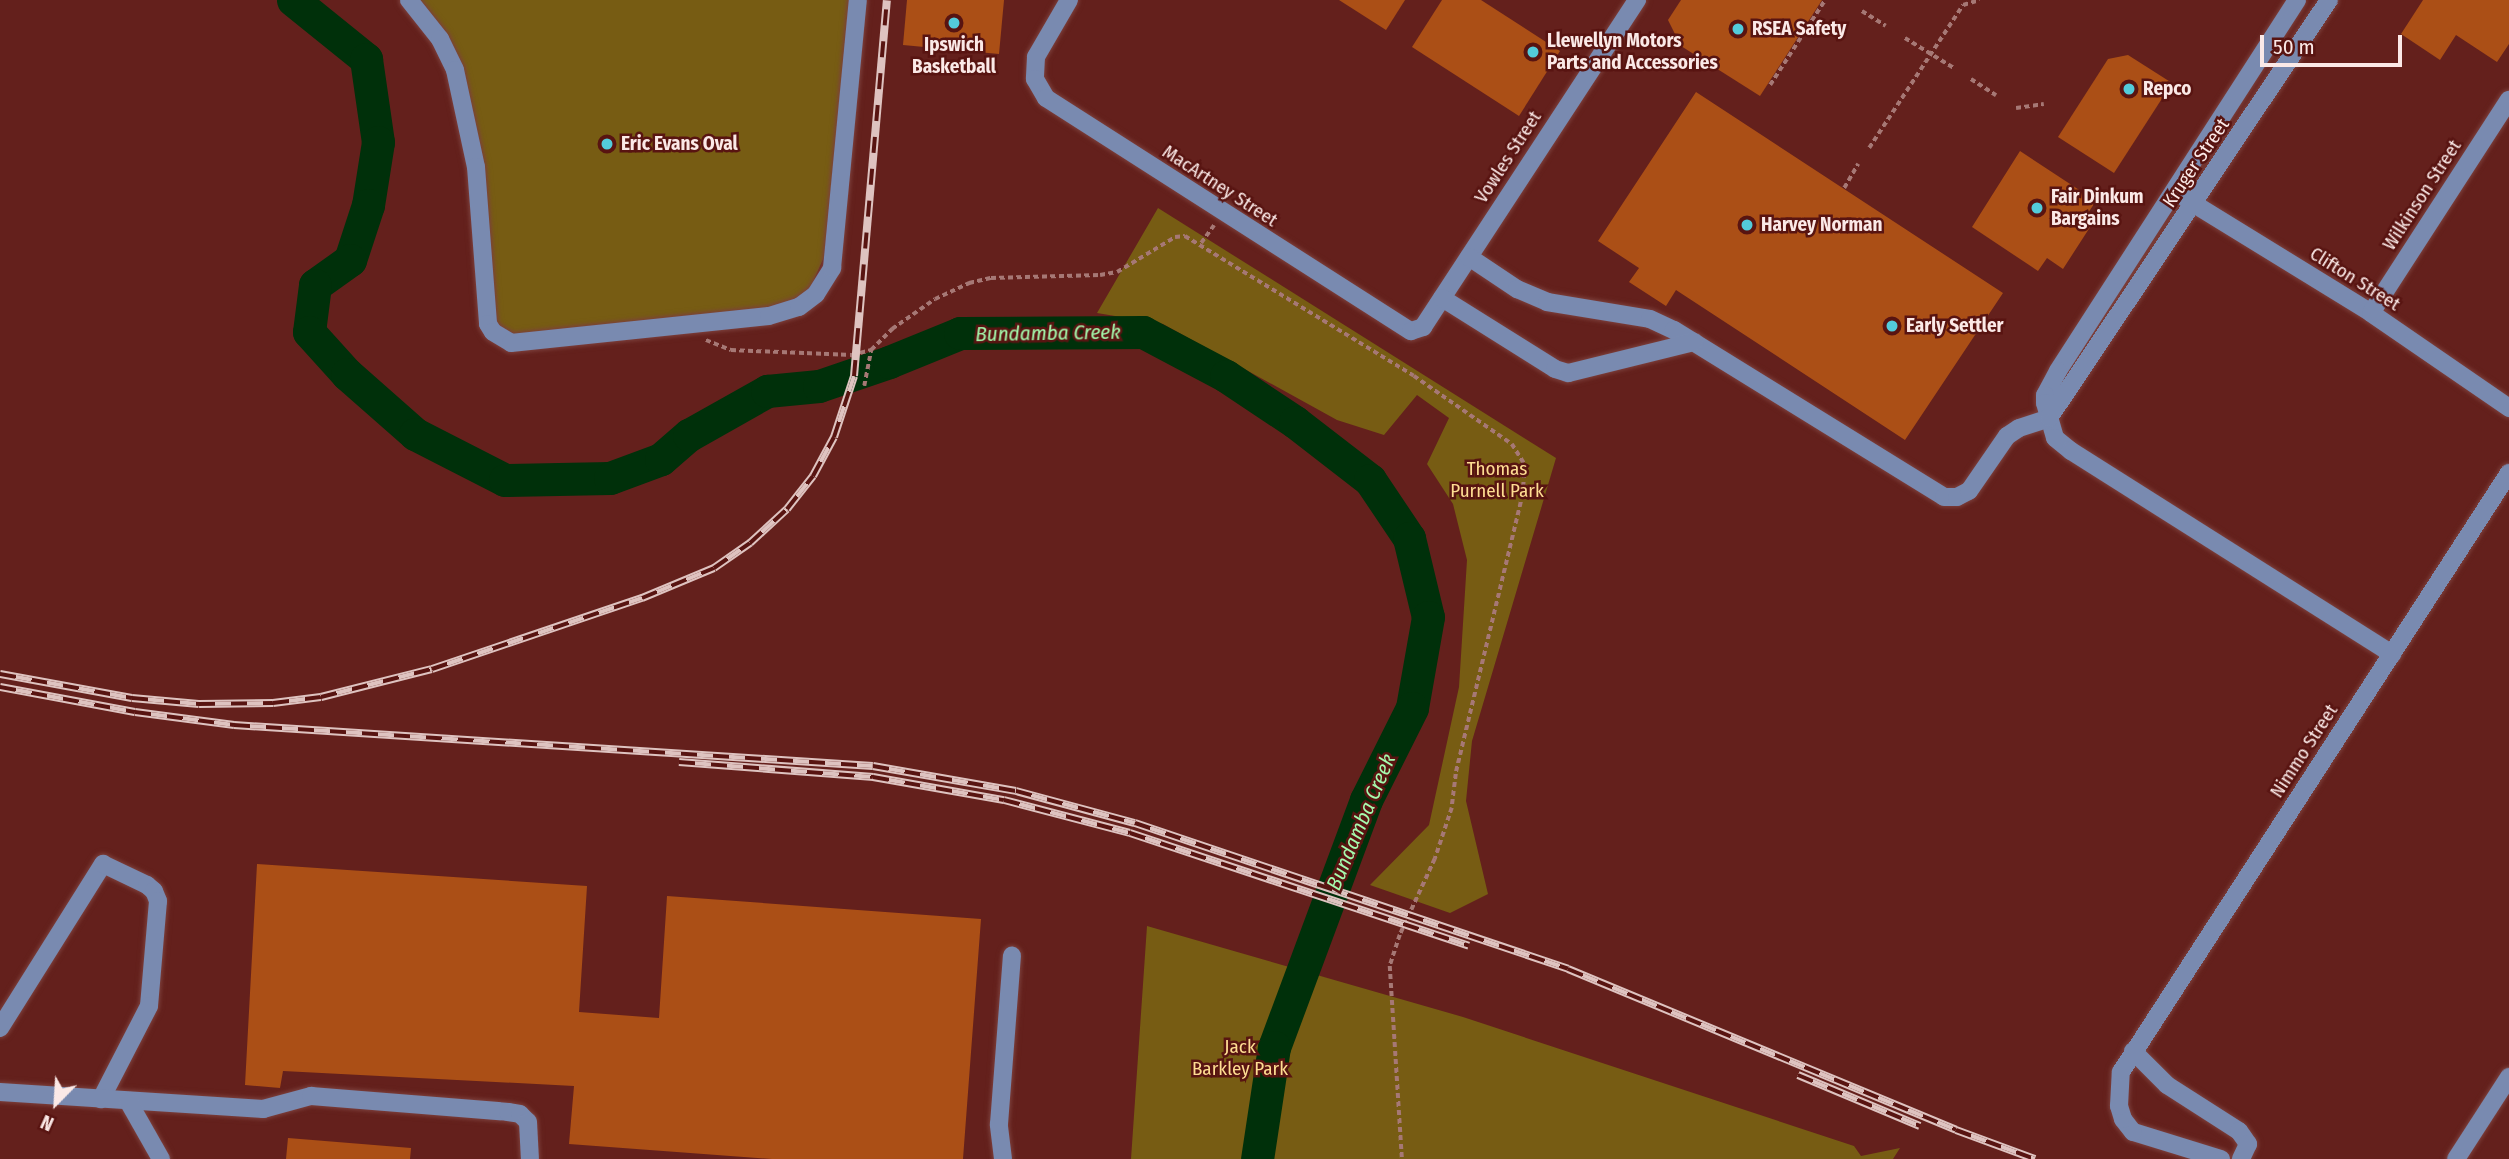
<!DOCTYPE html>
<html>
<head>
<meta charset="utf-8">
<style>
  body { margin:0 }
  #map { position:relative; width:2509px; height:1159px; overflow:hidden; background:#64201c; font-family:"Fira Sans Condensed",sans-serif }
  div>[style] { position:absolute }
  .green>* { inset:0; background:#775c13 }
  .river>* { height:33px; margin:-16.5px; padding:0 16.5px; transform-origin:16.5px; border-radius:16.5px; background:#00300a }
  .building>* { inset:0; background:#ab4f16 }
  .path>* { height:3.5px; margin-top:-1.75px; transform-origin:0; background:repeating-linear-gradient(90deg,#a67875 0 5px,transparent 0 8.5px) }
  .roads { filter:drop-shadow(0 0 2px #7c403c) drop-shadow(0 0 2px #7c403c) }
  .minor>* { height:18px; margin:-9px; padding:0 9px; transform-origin:9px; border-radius:9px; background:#798ab0 }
  .rail>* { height:8px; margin-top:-4px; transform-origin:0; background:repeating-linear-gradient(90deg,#581411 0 16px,#dec3c0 0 32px); box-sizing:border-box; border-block:2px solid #dec3c0 }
  .dots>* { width:19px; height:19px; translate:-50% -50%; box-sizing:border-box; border:4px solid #581411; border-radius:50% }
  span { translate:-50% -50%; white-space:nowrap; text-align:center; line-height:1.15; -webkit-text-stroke:5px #581411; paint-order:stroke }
  .poi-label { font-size:19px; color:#fbe9e7; font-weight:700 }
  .left { translate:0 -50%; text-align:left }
  .street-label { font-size:19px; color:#fbe9e7 }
  .park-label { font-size:19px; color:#fedd92 }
  .water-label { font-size:21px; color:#a5fbae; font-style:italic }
  .north { position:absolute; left:21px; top:1068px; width:70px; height:70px; -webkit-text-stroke:5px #581411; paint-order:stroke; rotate:204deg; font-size:19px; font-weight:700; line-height:28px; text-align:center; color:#fbe9e7 }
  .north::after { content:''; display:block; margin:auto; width:24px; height:32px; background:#fbe9e7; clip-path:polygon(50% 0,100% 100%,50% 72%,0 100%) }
  .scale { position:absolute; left:2260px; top:35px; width:142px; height:32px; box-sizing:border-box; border:4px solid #fbe9e7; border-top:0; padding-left:9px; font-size:21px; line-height:24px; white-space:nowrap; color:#fbe9e7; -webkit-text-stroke:5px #581411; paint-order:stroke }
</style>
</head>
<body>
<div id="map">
  <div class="green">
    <div style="clip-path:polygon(411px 0,850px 0,824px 257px,809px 291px,782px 307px,504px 336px,492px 323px,467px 101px)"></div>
    <div style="clip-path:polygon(1158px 208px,1556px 458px,1472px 741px,1466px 801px,1488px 894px,1450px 913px,1370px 885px,1429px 825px,1459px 687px,1467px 560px,1453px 504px,1427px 464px,1449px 418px,1417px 395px,1384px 435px,1337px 420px,1163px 324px,1097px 313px)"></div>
    <div style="clip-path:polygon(1147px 926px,1463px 1017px,1854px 1146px,1861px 1156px,1900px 1148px,1893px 1159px,1131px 1159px)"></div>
  </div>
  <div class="river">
    <div style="left:293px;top:0;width:94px;rotate:38.9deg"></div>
    <div style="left:366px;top:59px;width:84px;rotate:81.8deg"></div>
    <div style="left:378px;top:142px;width:64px;rotate:99deg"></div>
    <div style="left:368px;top:205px;width:58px;rotate:108.1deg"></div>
    <div style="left:350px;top:260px;width:43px;rotate:144.5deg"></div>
    <div style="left:315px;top:285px;width:47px;rotate:97.3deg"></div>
    <div style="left:309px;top:332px;width:57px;rotate:47.9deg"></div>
    <div style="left:347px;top:374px;width:91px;rotate:41.4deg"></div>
    <div style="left:415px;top:434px;width:101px;rotate:27.1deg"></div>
    <div style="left:505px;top:480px;width:105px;rotate:-1.1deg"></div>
    <div style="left:610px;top:478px;width:54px;rotate:-20.4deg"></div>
    <div style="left:661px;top:459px;width:37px;rotate:-41deg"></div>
    <div style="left:689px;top:435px;width:90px;rotate:-29.4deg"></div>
    <div style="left:767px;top:391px;width:52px;rotate:-5.5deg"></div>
    <div style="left:819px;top:386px;width:74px;rotate:-18.9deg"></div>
    <div style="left:889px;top:362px;width:77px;rotate:-22.2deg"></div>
    <div style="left:960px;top:333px;width:183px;rotate:-0.3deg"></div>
    <div style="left:1143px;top:332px;width:94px;rotate:27.9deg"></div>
    <div style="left:1226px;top:376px;width:83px;rotate:33.7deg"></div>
    <div style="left:1295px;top:422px;width:95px;rotate:37.7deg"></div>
    <div style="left:1370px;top:480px;width:70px;rotate:56.1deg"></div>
    <div style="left:1409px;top:538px;width:81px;rotate:76.5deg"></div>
    <div style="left:1428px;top:617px;width:92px;rotate:100deg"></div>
    <div style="left:1412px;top:708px;width:103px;rotate:116.6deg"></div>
    <div style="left:1366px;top:800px;width:264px;rotate:110.4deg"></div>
    <div style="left:1274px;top:1047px;width:113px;rotate:98.6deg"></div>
  </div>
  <div class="building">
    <div style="clip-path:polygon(907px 0,1004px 0,999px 54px,903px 45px)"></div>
    <div style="clip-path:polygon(1339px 0,1405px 0,1386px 30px)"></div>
    <div style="clip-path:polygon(1442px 0,1481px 0,1560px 51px,1519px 116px,1412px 47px)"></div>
    <div style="clip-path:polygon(1681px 0,1822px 0,1760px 96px,1681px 46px,1668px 20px)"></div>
    <div style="clip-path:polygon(2423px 0,2509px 0,2509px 44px,2497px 62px,2456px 35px,2440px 60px,2401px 34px)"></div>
    <div style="clip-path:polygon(2128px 55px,2172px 83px,2114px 173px,2058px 137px,2108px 59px)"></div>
    <div style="clip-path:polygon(1696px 92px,2003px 293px,1905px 440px,1676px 290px,1666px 306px,1629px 282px,1639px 268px,1598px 241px)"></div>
    <div style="clip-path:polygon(2020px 151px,2096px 201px,2086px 216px,2094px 221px,2063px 269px,2047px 258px,2038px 271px,1972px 227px)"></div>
    <div style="clip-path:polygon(257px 864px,587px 886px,579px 1012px,659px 1018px,667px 896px,981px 919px,963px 1159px,772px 1159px,569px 1144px,574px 1086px,283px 1071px,280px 1088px,245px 1085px)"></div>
    <div style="clip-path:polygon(288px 1138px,411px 1148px,410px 1159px,286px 1159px)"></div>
  </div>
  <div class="path">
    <div style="left:1862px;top:11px;width:28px;rotate:32deg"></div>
    <div style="left:1905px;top:38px;width:57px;rotate:31.5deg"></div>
    <div style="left:1971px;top:79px;width:30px;rotate:33deg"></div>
    <div style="left:1770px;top:85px;width:101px;rotate:-57.1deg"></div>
    <div style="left:2016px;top:108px;width:28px;rotate:-8deg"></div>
    <div style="left:1869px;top:148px;width:171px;rotate:-56.7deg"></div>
    <div style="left:1963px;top:5px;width:17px;rotate:-17deg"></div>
    <div style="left:1844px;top:188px;width:28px;rotate:-60deg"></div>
    <div style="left:1201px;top:243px;width:22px;rotate:-54deg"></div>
    <div style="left:706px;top:340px;width:27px;rotate:22deg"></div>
    <div style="left:731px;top:350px;width:121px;rotate:2.4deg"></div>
    <div style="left:852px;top:355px;width:20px;rotate:-15deg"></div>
    <div style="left:871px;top:350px;width:30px;rotate:-45deg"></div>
    <div style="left:892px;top:329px;width:52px;rotate:-34.9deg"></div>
    <div style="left:935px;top:299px;width:38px;rotate:-25deg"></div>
    <div style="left:969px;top:283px;width:23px;rotate:-13deg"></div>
    <div style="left:991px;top:278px;width:109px;rotate:-1.6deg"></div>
    <div style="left:1100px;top:275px;width:17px;rotate:-10deg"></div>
    <div style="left:1117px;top:272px;width:68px;rotate:-31.1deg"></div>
    <div style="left:1175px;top:237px;width:10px;rotate:-6deg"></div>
    <div style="left:1185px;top:236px;width:268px;rotate:31.4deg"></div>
    <div style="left:1414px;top:376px;width:119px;rotate:34.8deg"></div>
    <div style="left:1512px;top:444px;width:25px;rotate:58deg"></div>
    <div style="left:1525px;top:465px;width:29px;rotate:94deg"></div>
    <div style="left:1523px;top:494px;width:288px;rotate:103.5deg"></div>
    <div style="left:1456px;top:774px;width:34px;rotate:97deg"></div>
    <div style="left:1452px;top:808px;width:54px;rotate:108.4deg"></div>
    <div style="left:1435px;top:859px;width:84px;rotate:114.7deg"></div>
    <div style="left:1400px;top:935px;width:33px;rotate:108deg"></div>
    <div style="left:1390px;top:966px;width:193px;rotate:86.4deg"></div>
    <div style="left:864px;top:386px;width:37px;rotate:-79deg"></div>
  </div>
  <div class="roads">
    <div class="minor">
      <div style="left:409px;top:0;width:50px;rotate:51.5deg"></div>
      <div style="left:440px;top:39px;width:34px;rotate:64deg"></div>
      <div style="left:455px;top:70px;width:99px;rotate:77.8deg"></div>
      <div style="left:476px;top:167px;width:157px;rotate:85.6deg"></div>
      <div style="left:488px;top:324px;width:9px;rotate:58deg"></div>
      <div style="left:493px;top:332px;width:21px;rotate:31deg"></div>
      <div style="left:511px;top:343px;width:259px;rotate:-6deg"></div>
      <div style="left:769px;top:316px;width:31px;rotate:-17deg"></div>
      <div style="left:799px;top:307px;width:21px;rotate:-37deg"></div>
      <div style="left:816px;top:294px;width:31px;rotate:-58deg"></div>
      <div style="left:832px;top:268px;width:269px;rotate:-84.5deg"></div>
      <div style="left:1069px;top:0;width:66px;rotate:120.1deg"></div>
      <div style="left:1036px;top:57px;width:22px;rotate:93deg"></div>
      <div style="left:1035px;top:79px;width:22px;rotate:60deg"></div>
      <div style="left:1046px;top:98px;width:433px;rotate:32.6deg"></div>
      <div style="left:1411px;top:331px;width:13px;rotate:-18deg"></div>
      <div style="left:1423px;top:327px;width:391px;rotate:-56.8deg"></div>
      <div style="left:2297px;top:0;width:441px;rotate:122.8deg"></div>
      <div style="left:2058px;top:371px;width:27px;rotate:118deg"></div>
      <div style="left:2045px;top:395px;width:8px;rotate:90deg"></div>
      <div style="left:2045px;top:403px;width:36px;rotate:74deg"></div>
      <div style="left:2055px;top:438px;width:21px;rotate:39deg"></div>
      <div style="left:2071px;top:451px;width:380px;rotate:32.3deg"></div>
      <div style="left:2186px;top:199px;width:217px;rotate:31.6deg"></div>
      <div style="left:2371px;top:313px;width:168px;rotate:34.5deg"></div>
      <div style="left:1469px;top:257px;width:58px;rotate:33.7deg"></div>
      <div style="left:1517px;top:289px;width:33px;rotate:23deg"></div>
      <div style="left:1547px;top:302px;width:104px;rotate:9.4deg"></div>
      <div style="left:1650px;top:319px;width:26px;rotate:25deg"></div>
      <div style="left:1674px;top:330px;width:317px;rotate:31.7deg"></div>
      <div style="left:1944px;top:497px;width:13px"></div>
      <div style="left:1957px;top:497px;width:13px;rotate:-27deg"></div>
      <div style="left:1969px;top:491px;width:67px;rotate:-55.4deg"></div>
      <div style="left:2007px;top:436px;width:14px;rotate:-34deg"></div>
      <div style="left:2019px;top:428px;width:32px;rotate:-18deg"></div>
      <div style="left:1442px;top:298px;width:133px;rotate:32.1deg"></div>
      <div style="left:1555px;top:369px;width:14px;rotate:17deg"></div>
      <div style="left:1568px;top:373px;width:130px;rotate:-13.8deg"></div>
      <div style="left:2371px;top:313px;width:254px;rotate:-57.1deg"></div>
      <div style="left:2049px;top:418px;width:503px;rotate:-56.18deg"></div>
      <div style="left:0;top:1028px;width:194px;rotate:-57.9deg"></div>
      <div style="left:103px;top:864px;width:49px;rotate:25.5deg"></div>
      <div style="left:147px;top:885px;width:9px;rotate:41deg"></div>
      <div style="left:154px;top:891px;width:11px;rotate:68deg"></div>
      <div style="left:158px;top:901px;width:105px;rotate:94.9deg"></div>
      <div style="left:149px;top:1006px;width:105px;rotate:117.3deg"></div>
      <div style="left:2133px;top:1051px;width:48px;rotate:45deg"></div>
      <div style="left:2167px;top:1085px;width:85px;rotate:32.6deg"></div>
      <div style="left:2239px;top:1131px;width:16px;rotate:55deg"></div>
      <div style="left:2248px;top:1144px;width:17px;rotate:115deg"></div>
      <div style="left:0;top:1092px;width:264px;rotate:3.7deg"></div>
      <div style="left:263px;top:1109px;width:50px;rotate:-15.2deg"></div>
      <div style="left:311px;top:1096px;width:198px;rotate:4.6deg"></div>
      <div style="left:508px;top:1112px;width:12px;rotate:9deg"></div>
      <div style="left:520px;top:1114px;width:11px;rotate:45deg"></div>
      <div style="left:528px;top:1122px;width:37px;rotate:87deg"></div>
      <div style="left:128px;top:1101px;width:67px;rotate:60.4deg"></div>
      <div style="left:1003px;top:1159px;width:35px;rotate:-97deg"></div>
      <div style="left:999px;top:1124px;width:169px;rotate:-85.6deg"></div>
      <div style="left:2221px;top:1159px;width:92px;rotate:-162.9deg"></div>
      <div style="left:2133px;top:1132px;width:16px;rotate:-128deg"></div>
      <div style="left:2123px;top:1119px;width:14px;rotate:-107deg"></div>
      <div style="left:2119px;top:1106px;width:34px;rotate:-87deg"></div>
      <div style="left:2121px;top:1072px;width:714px;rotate:-57.07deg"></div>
      <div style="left:2456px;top:1159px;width:98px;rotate:-57.1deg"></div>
    </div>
  </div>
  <div class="rail">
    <div style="left:0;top:674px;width:134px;rotate:10.3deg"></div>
    <div style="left:132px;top:698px;width:67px;rotate:5.1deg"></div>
    <div style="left:199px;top:704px;width:74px;rotate:-0.8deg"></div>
    <div style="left:273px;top:703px;width:48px;rotate:-7.1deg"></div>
    <div style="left:321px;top:697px;width:114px;rotate:-14.2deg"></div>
    <div style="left:432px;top:669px;width:222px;rotate:-18.7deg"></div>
    <div style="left:642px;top:598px;width:78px;rotate:-22.6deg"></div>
    <div style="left:714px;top:568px;width:44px;rotate:-34.8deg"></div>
    <div style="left:750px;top:543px;width:50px;rotate:-42.6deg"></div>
    <div style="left:787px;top:509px;width:42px;rotate:-51.8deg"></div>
    <div style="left:813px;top:476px;width:44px;rotate:-61.7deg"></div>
    <div style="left:834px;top:437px;width:64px;rotate:-71.8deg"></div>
    <div style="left:854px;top:376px;width:377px;rotate:-85deg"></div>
    <div style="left:0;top:687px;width:137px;rotate:10.5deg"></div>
    <div style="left:135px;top:712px;width:100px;rotate:7.5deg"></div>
    <div style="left:234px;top:725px;width:640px;rotate:3.67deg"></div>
    <div style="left:873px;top:766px;width:145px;rotate:9.9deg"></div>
    <div style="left:1016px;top:791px;width:123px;rotate:15.1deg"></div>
    <div style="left:1135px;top:823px;width:457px;rotate:18.6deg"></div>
    <div style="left:1568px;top:969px;width:420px;rotate:22.5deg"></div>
    <div style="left:1956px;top:1130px;width:84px;rotate:20.2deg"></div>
    <div style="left:679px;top:762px;width:195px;rotate:4.4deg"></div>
    <div style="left:873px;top:777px;width:133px;rotate:10deg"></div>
    <div style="left:1004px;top:800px;width:130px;rotate:14.7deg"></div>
    <div style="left:1130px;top:833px;width:357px;rotate:18.4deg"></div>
    <div style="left:1798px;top:1075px;width:132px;rotate:22.7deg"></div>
  </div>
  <div class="dots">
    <div style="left:954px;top:23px;background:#53cbda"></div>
    <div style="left:1738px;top:29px;background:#53cbda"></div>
    <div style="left:1533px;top:52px;background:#53cbda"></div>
    <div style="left:2129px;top:89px;background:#53cbda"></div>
    <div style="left:607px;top:144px;background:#53cbda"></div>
    <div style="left:2037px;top:208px;background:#53cbda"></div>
    <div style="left:1747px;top:225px;background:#53cbda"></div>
    <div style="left:1892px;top:326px;background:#53cbda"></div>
  </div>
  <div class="poi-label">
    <span class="left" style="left:1752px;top:29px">RSEA Safety</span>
    <span class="left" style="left:1547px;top:52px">Llewellyn Motors<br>Parts and Accessories</span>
    <span style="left:954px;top:56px">Ipswich<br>Basketball</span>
    <span class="left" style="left:2143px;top:89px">Repco</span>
    <span class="left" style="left:621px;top:144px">Eric Evans Oval</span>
    <span class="left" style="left:2051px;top:208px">Fair Dinkum<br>Bargains</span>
    <span class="left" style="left:1761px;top:225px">Harvey Norman</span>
    <span class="left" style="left:1906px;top:326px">Early Settler</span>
  </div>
  <div class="street-label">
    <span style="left:1508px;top:157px;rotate:-57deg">Vowles Street</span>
    <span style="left:2196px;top:163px;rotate:-56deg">Kruger Street</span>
    <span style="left:1220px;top:186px;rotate:33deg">MacArtney Street</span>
    <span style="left:2422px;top:195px;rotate:-57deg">Wilkinson Street</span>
    <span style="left:2355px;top:279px;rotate:32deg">Clifton Street</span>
    <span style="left:2304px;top:751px;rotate:-57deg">Nimmo Street</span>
  </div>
  <div class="park-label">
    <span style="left:1497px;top:480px">Thomas<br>Purnell Park</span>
    <span style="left:1240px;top:1058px">Jack<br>Barkley Park</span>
  </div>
  <div class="water-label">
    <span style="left:1048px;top:333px;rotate:-1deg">Bundamba Creek</span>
    <span style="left:1361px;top:822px;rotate:-67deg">Bundamba Creek</span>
  </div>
  <div class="north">N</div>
  <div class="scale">50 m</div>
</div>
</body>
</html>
